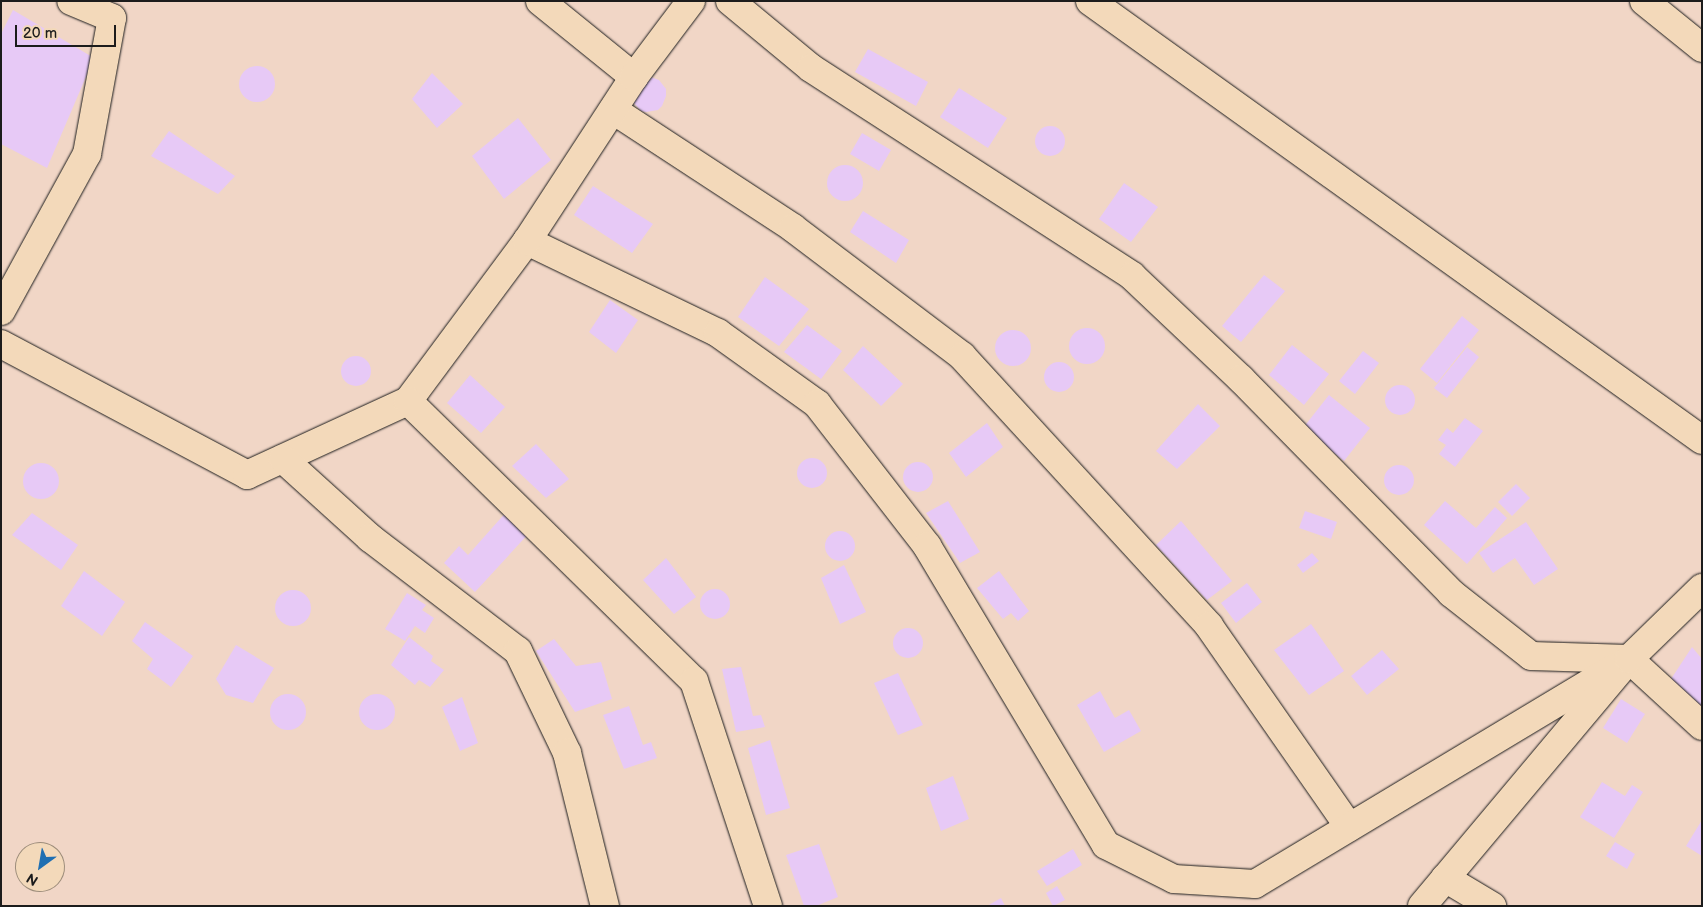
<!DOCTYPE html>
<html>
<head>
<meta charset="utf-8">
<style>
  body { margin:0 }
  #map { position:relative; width:1703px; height:907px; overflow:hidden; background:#f1d6c6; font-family:"Balsamiq Sans",sans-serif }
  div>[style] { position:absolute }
  .building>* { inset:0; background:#e7c9f6 }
  .round { border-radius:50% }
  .roads { filter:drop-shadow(0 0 1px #1c1c1c) drop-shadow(0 0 1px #1c1c1c) }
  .minor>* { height:28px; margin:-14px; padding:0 14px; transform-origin:14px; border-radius:14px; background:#f3d9ba }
  .tertiary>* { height:28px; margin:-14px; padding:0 14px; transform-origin:14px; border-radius:14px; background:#f3d9ba }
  span { translate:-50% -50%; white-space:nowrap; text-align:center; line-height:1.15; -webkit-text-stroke:4.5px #f3d9ba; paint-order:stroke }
  .frame { position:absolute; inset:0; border:2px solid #1c1c1c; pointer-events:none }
  .north { position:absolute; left:15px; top:842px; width:50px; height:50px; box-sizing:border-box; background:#f3d9ba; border:1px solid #9d8d7b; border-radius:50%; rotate:212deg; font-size:14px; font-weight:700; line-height:20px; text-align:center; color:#1c1c1c }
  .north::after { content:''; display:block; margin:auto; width:18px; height:22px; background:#1f6fb2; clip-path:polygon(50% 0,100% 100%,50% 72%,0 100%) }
  .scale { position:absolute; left:15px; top:25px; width:101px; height:22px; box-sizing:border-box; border:2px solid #1c1c1c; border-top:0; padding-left:6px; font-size:15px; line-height:18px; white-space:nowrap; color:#1c1c1c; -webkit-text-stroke:4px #f3d9ba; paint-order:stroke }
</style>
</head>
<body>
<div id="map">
  <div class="building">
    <div style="clip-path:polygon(13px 10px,94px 58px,47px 168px,1px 144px,1px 34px)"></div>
    <div style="clip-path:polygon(868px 49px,928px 82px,916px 106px,855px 72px)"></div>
    <div class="round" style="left:239px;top:66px;width:36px;height:36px"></div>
    <div style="clip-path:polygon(432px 73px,463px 104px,437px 128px,412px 99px)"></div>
    <div style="clip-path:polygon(648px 76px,659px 80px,666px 89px,666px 96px,662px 106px,658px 110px,646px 112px,641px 111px,633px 102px)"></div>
    <div style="clip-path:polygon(959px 88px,1007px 118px,988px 148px,940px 117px)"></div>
    <div style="clip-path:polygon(518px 118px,551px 160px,504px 199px,472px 156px)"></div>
    <div class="round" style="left:1035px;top:126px;width:30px;height:30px"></div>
    <div style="clip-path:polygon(169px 131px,235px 176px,218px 194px,151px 156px)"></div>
    <div style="clip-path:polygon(862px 133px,891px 150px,879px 171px,850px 154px)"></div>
    <div class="round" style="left:827px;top:165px;width:36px;height:36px"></div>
    <div style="clip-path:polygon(1124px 183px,1158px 207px,1131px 242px,1099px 219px)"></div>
    <div style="clip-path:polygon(593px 186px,653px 224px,632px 253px,574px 215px)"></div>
    <div style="clip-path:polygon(863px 211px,909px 240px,896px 263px,850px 232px)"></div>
    <div style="clip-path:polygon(1264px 275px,1285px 291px,1241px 342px,1222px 326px)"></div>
    <div style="clip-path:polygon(765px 277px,809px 309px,779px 346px,738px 317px)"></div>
    <div style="clip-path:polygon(610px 300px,638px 320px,616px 353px,589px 332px)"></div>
    <div style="clip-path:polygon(1462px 316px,1479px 330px,1437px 383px,1420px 369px)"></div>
    <div style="clip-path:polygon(807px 325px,842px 351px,821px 379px,784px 352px)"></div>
    <div class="round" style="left:1069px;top:328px;width:36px;height:36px"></div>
    <div class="round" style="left:995px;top:330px;width:36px;height:36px"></div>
    <div style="clip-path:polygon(1292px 345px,1329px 374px,1304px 405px,1269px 375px)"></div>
    <div style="clip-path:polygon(863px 346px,903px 384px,881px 406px,843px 370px)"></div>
    <div style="clip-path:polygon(1467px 347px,1479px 357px,1447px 398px,1434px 388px)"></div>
    <div style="clip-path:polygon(1363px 351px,1379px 363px,1355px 394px,1339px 381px)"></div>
    <div class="round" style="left:341px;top:356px;width:30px;height:30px"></div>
    <div class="round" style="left:1044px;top:362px;width:30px;height:30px"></div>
    <div style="clip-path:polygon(470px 375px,505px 407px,481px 433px,447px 403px)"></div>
    <div class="round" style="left:1385px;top:385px;width:30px;height:30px"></div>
    <div style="clip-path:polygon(1329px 395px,1370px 428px,1344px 461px,1303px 428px)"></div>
    <div style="clip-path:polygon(1198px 404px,1220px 426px,1177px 469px,1156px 451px)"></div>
    <div style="clip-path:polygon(1465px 418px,1483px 431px,1455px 467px,1439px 454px,1446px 445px,1438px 440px,1447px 428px,1453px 433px)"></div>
    <div style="clip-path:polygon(987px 423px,1003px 447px,966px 477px,949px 453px)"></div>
    <div style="clip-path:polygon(536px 444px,569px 479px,546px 498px,512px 466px)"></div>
    <div class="round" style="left:797px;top:458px;width:30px;height:30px"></div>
    <div class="round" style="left:903px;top:462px;width:30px;height:30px"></div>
    <div class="round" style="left:23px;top:463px;width:36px;height:36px"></div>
    <div class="round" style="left:1384px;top:465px;width:30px;height:30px"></div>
    <div style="clip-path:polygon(1516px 484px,1530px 498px,1512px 516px,1498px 502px)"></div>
    <div style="clip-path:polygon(948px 501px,980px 552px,960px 563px,926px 513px)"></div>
    <div style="clip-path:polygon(1445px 501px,1476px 528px,1495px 507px,1507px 518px,1467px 564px,1424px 525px)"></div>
    <div style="clip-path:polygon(508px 510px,531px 531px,475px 592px,444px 563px,459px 546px,468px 555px)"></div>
    <div style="clip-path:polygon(1305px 511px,1337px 522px,1331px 539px,1299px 528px)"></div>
    <div style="clip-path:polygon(32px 513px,78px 545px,61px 570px,12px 535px)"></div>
    <div style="clip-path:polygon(1181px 521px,1232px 581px,1207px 600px,1156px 545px)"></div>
    <div style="clip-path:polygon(1526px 522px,1558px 569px,1534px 585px,1515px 558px,1493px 573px,1479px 553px)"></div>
    <div class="round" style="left:825px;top:531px;width:30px;height:30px"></div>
    <div style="clip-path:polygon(1312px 553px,1319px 561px,1303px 573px,1297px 565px)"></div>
    <div style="clip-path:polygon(666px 558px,696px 597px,674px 614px,643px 580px)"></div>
    <div style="clip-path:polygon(844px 565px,866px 612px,840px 624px,821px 578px)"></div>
    <div style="clip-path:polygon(84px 571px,125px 602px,102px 636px,61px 606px)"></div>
    <div style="clip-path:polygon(999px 571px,1029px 611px,1018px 621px,1011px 613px,1003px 619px,977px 588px)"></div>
    <div style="clip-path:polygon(1247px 583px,1262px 602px,1236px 623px,1221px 603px)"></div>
    <div class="round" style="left:700px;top:589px;width:30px;height:30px"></div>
    <div class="round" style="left:275px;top:590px;width:36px;height:36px"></div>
    <div style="clip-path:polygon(407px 593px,426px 605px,422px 610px,434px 618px,425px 633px,415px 626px,405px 641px,385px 629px)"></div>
    <div style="clip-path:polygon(145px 622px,193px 656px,171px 687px,147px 669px,153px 659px,132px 641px)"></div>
    <div style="clip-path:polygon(1311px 624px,1344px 671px,1309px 695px,1274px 650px)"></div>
    <div class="round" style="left:893px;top:628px;width:30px;height:30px"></div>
    <div style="clip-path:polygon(409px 637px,433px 656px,431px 661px,444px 670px,430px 687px,419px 680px,415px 685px,391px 665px)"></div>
    <div style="clip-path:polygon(554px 639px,576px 666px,601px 662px,612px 699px,575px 712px,536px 651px)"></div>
    <div style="clip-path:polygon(236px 645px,274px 668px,253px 703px,226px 695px,216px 679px)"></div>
    <div style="clip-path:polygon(1692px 647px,1702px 659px,1702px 708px,1671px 679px)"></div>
    <div style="clip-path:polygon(1382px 650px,1399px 669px,1367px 695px,1351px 676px)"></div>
    <div style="clip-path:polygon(741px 667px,753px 716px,761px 715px,765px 727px,736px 732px,722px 669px)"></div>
    <div style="clip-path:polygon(898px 673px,923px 725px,898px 735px,874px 683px)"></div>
    <div style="clip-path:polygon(1100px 691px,1115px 718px,1129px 710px,1141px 731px,1104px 752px,1077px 705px)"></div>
    <div class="round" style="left:270px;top:694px;width:36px;height:36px"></div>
    <div class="round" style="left:359px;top:694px;width:36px;height:36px"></div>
    <div style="clip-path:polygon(462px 697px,478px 743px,460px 751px,442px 707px)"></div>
    <div style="clip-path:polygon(1621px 699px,1645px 714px,1627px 743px,1603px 728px)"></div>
    <div style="clip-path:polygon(629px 706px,643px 745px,651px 742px,657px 758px,624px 769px,603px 715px)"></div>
    <div style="clip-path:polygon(770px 740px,790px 808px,766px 815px,748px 748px)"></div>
    <div style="clip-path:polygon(953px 776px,969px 819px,941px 831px,926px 788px)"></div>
    <div style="clip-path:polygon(1602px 782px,1625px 796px,1632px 785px,1643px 792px,1614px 838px,1580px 817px)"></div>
    <div style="clip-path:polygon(1702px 820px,1702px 856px,1686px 846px)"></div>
    <div style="clip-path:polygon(1615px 842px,1635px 854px,1627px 869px,1606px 856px)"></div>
    <div style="clip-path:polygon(819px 844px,838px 897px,816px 906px,804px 906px,786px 855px)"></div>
    <div style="clip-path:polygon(1073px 849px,1082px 865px,1047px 886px,1037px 871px)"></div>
    <div style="clip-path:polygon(1057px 886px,1065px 900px,1053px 906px,1046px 893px)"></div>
    <div style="clip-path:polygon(1001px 898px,1005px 906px,987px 906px)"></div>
  </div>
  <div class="roads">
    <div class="minor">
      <div style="left:540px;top:1px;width:121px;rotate:39deg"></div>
      <div style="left:730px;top:1px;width:105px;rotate:39.6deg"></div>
      <div style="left:811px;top:68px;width:382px;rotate:32.9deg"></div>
      <div style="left:1132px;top:276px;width:150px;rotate:43.4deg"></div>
      <div style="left:1241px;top:379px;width:300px;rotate:45.5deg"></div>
      <div style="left:1451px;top:593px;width:102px;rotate:38.2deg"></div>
      <div style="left:1531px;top:656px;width:98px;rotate:1.8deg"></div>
      <div style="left:1629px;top:659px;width:99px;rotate:42.5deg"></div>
      <div style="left:1090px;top:1px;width:753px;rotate:35.65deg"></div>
      <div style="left:613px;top:110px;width:215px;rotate:33.2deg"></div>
      <div style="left:793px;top:228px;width:212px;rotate:37.1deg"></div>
      <div style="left:962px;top:356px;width:366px;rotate:47.5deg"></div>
      <div style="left:1209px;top:626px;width:245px;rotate:55.1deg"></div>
      <div style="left:527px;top:241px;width:212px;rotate:25.7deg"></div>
      <div style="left:718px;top:333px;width:122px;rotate:35.6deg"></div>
      <div style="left:817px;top:404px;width:180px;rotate:52.2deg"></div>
      <div style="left:927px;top:546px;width:348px;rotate:59.1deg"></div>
      <div style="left:1106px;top:845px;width:76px;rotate:26.6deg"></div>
      <div style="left:1174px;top:879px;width:81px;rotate:3.5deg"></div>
      <div style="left:1255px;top:884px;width:436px;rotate:-31deg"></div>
      <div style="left:1px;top:311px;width:179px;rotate:-61.3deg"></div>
      <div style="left:87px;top:154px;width:138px;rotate:-79.6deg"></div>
      <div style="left:112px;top:18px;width:44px;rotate:-157.5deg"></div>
      <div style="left:1px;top:344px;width:279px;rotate:28deg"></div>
      <div style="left:247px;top:475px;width:177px;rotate:-24.7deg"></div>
      <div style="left:408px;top:401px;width:199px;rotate:-53.4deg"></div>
      <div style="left:527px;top:241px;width:196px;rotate:-56.9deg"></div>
      <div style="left:634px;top:77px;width:95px;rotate:-53.1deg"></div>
      <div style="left:408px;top:401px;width:400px;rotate:44.4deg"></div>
      <div style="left:694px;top:681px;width:237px;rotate:71.8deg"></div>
      <div style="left:283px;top:459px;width:118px;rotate:42.2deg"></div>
      <div style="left:370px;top:538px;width:186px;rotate:37.4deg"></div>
      <div style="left:518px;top:651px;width:113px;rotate:64.3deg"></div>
      <div style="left:567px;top:753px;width:158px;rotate:76.1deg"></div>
      <div style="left:1445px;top:878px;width:55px;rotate:30.8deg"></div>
      <div style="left:1422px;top:906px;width:322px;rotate:-50deg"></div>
      <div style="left:1629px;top:659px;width:102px;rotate:-44.2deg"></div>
    </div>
    <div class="tertiary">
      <div style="left:1644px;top:1px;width:75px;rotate:39deg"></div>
    </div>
  </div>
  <div class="frame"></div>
  <div class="north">N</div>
  <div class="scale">20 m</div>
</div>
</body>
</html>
